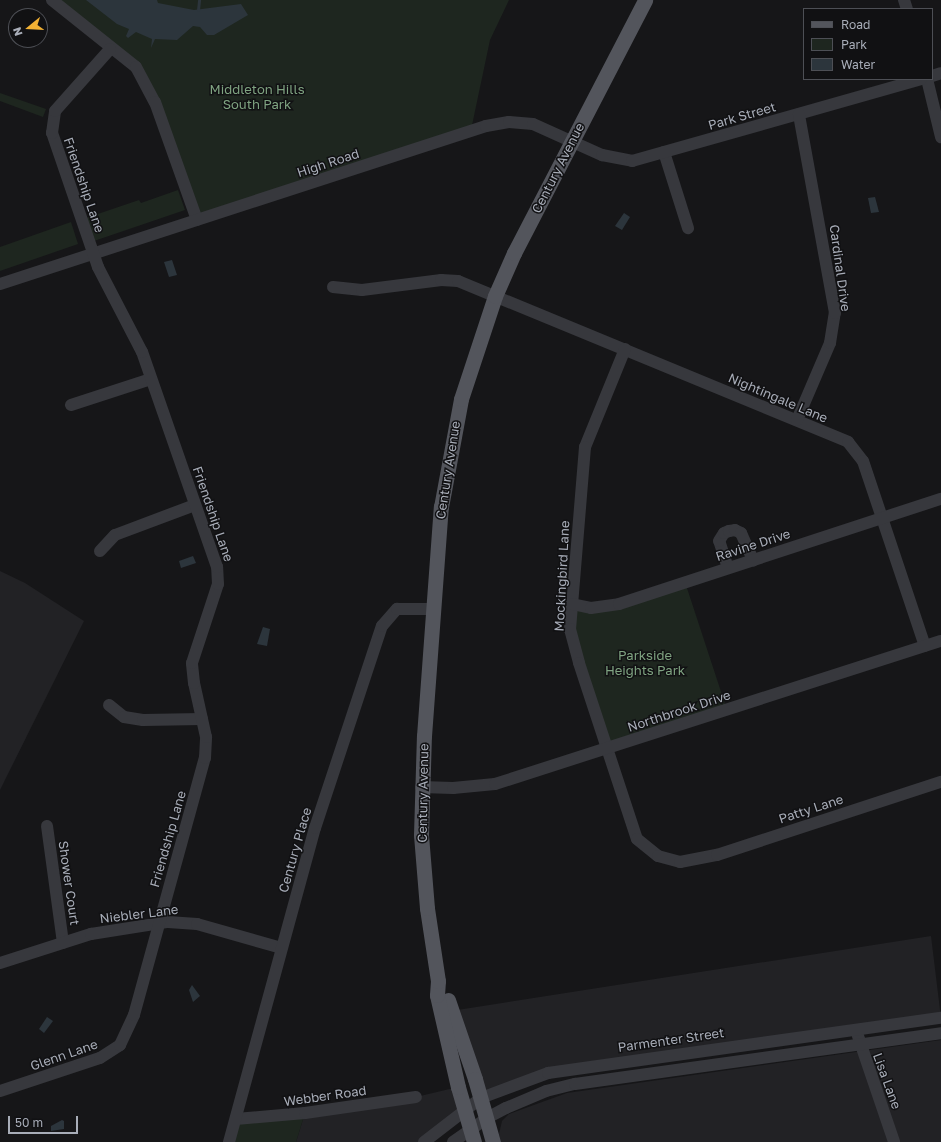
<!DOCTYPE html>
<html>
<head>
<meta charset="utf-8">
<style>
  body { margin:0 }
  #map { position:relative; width:941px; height:1142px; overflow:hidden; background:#161618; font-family:"Golos Text",sans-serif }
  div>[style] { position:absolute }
  .built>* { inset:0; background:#222225 }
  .green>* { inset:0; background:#1e261f }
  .water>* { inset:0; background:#2c353c }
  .stream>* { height:3px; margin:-1.5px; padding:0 1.5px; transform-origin:1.5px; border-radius:1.5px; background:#2c353c }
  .minor>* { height:12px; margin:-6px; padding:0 6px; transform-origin:6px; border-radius:6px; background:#37383d }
  .major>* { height:15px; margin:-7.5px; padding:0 7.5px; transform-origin:7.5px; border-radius:7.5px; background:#53555c }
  span { translate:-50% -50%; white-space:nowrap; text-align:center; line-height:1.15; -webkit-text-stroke:3px #111113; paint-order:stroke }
  .park-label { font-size:13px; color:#7fa381 }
  .street-label { font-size:13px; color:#a8adb8 }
  .legend { position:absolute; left:803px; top:8px; width:130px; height:72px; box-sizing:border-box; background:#111113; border:1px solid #4d4f55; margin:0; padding:5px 7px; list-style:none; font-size:12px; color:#a8adb8 }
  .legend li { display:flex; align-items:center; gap:8px; height:20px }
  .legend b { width:20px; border:1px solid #4d4f55 }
  .north { position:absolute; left:8px; top:8px; width:40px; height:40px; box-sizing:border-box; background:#111113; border:1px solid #4d4f55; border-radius:50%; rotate:252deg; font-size:11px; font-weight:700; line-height:16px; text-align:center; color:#a8adb8 }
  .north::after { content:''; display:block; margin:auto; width:14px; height:18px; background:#f2b134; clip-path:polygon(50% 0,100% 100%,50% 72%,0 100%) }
  .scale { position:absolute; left:8px; top:1116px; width:70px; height:18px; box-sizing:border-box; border:2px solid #a8adb8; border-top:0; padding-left:5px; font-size:12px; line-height:14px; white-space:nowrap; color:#a8adb8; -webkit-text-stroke:3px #111113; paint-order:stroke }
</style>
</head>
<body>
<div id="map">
  <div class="built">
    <div style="clip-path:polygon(0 571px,25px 583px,84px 621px,0 790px)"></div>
    <div style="clip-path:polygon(931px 936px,941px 1018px,574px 1068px,481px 1098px,451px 1011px)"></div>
    <div style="clip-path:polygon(941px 1040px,941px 1142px,501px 1142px,499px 1134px,502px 1121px,509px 1114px,567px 1093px)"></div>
    <div style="clip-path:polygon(458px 1087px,464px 1108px,424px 1142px,296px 1142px,305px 1113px,416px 1097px)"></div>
  </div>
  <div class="green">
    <div style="clip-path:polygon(52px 0,509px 0,490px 40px,471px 130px,197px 220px,136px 67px)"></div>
    <div style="clip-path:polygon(0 93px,46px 109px,43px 117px,0 101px)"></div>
    <div style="clip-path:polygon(178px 190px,185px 210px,94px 241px,86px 218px,139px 200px,141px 203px)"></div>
    <div style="clip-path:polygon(71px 222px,78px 244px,0 271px,0 247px)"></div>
    <div style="clip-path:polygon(685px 582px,727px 710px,607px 749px,579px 663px,572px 604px,591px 608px)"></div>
    <div style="clip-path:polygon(305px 1113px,296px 1142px,229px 1142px,236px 1119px)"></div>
  </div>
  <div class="water">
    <div style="clip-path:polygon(86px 0,157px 0,158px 3px,194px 10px,241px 4px,248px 15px,214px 35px,207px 35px,200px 27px,193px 26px,177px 40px,155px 39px,151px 48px,152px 39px,136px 32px,128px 38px,126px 36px,129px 29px,117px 24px)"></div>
    <div style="clip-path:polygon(875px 197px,879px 212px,871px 213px,868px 198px)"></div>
    <div style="clip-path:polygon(624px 213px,630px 217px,622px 230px,615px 226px)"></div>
    <div style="clip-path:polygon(172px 260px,177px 275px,169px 277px,164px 262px)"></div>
    <div style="clip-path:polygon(193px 556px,196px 563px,181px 568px,179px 561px)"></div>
    <div style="clip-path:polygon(263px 627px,270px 629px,267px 646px,257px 644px)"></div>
    <div style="clip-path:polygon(192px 985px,200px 996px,193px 1002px,189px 990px)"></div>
    <div style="clip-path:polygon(47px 1017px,53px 1021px,44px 1033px,39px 1029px)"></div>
    <div style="clip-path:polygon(62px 1120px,64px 1121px,64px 1129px,51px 1131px,51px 1126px)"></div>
  </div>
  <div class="stream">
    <div style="left:198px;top:10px;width:10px;rotate:-84deg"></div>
  </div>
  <div class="minor">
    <div style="left:52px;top:0;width:107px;rotate:38.6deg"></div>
    <div style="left:136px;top:67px;width:40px;rotate:62deg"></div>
    <div style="left:155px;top:102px;width:125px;rotate:70.4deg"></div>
    <div style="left:904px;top:0;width:9px;rotate:72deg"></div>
    <div style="left:932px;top:76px;width:9px;rotate:-18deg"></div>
    <div style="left:927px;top:79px;width:60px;rotate:76.4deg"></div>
    <div style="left:664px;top:152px;width:80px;rotate:72.5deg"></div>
    <div style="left:0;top:284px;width:511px;rotate:-18.01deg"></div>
    <div style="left:486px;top:126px;width:23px;rotate:-10deg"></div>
    <div style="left:509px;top:122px;width:24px;rotate:5deg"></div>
    <div style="left:533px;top:124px;width:76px;rotate:24.2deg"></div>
    <div style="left:602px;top:155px;width:31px;rotate:11deg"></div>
    <div style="left:632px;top:161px;width:300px;rotate:-15.8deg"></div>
    <div style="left:333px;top:287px;width:29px;rotate:6deg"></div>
    <div style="left:362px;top:290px;width:80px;rotate:-7.2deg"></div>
    <div style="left:441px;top:280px;width:17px;rotate:3deg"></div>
    <div style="left:458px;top:281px;width:422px;rotate:22.4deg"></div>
    <div style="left:848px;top:442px;width:24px;rotate:52deg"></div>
    <div style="left:863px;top:461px;width:195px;rotate:71.5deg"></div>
    <div style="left:625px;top:349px;width:106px;rotate:112.2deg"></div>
    <div style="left:585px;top:447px;width:183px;rotate:94.7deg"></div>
    <div style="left:570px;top:629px;width:35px;rotate:75deg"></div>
    <div style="left:579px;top:663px;width:185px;rotate:71.8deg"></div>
    <div style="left:637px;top:839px;width:27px;rotate:39deg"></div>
    <div style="left:658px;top:856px;width:23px;rotate:15deg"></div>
    <div style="left:680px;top:862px;width:38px;rotate:-11deg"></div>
    <div style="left:717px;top:855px;width:236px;rotate:-18.1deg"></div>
    <div style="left:71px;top:405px;width:84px;rotate:-18deg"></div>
    <div style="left:797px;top:420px;width:84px;rotate:-66.8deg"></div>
    <div style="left:830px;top:343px;width:30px;rotate:-81deg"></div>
    <div style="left:835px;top:313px;width:202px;rotate:-100.3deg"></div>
    <div style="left:100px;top:551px;width:22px;rotate:-47deg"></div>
    <div style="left:115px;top:535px;width:85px;rotate:-20.6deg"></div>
    <div style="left:728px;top:568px;width:28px;rotate:-108deg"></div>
    <div style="left:719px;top:541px;width:9px;rotate:-58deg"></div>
    <div style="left:724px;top:533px;width:5px;rotate:-22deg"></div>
    <div style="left:729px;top:531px;width:6px;rotate:-9deg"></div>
    <div style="left:735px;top:530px;width:7px;rotate:27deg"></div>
    <div style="left:741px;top:533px;width:30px;rotate:66deg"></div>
    <div style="left:572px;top:604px;width:19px;rotate:12deg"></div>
    <div style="left:591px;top:608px;width:28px;rotate:-8deg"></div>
    <div style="left:619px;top:604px;width:339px;rotate:-18.1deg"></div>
    <div style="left:109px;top:705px;width:19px;rotate:39deg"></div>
    <div style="left:124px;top:717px;width:19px;rotate:9deg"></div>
    <div style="left:143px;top:720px;width:59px;rotate:-1deg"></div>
    <div style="left:421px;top:787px;width:32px;rotate:2deg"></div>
    <div style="left:453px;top:788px;width:42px;rotate:-5.4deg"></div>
    <div style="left:495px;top:784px;width:468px;rotate:-17.8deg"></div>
    <div style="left:47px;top:826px;width:118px;rotate:82.2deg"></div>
    <div style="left:0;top:963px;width:96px;rotate:-17.7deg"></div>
    <div style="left:91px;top:934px;width:78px;rotate:-8.9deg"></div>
    <div style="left:168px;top:922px;width:29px;rotate:4deg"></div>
    <div style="left:197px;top:924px;width:87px;rotate:15.9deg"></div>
    <div style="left:858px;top:1036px;width:112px;rotate:71.2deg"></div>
    <div style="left:0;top:1091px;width:105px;rotate:-18.3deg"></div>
    <div style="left:100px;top:1058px;width:24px;rotate:-33deg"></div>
    <div style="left:120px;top:1045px;width:33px;rotate:-65deg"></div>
    <div style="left:134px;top:1015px;width:267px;rotate:-74.6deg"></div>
    <div style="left:205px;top:758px;width:21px;rotate:-87deg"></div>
    <div style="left:206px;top:737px;width:55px;rotate:-102.5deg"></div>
    <div style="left:194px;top:683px;width:20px;rotate:-96deg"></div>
    <div style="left:192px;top:663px;width:83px;rotate:-71.8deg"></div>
    <div style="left:218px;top:584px;width:17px;rotate:-93deg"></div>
    <div style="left:217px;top:567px;width:228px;rotate:-109.2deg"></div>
    <div style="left:142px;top:352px;width:96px;rotate:-117.4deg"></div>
    <div style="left:98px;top:267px;width:142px;rotate:-108.9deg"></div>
    <div style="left:52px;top:133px;width:22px;rotate:-82deg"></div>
    <div style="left:55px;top:111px;width:83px;rotate:-48.4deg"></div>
    <div style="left:236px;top:1119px;width:69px;rotate:-5deg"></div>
    <div style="left:305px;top:1113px;width:112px;rotate:-8.2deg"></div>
    <div style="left:229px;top:1142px;width:326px;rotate:-74.7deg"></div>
    <div style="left:315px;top:828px;width:213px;rotate:-71.7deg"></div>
    <div style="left:382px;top:626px;width:23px;rotate:-49deg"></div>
    <div style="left:397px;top:609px;width:36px"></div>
    <div style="left:424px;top:1142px;width:72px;rotate:-37.7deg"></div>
    <div style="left:481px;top:1098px;width:72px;rotate:-20.5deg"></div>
    <div style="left:548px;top:1073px;width:397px;rotate:-8deg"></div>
    <div style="left:453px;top:1142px;width:42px;rotate:-35.2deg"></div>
    <div style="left:487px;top:1118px;width:21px;rotate:-28deg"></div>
    <div style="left:506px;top:1108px;width:43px;rotate:-23deg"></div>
    <div style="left:546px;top:1091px;width:30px;rotate:-14deg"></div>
    <div style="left:575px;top:1084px;width:370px;rotate:-7.9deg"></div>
  </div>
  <div class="major">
    <div style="left:448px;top:1000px;width:83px;rotate:71.1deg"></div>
    <div style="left:475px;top:1079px;width:66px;rotate:74.1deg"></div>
    <div style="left:474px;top:1142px;width:57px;rotate:-106.2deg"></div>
    <div style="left:458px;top:1087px;width:94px;rotate:-102.9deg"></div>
    <div style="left:437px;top:995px;width:14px;rotate:-86deg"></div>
    <div style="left:438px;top:981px;width:74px;rotate:-98.6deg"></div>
    <div style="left:427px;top:908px;width:73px;rotate:-94.7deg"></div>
    <div style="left:421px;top:835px;width:99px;rotate:-88.3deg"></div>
    <div style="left:424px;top:736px;width:230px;rotate:-85.8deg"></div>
    <div style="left:441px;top:507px;width:110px;rotate:-79.5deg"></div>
    <div style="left:461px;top:399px;width:108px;rotate:-71.7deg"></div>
    <div style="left:495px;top:296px;width:47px;rotate:-66.2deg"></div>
    <div style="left:514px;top:253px;width:285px;rotate:-62.6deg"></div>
  </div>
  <div class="park-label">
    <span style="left:257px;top:97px">Middleton Hills<br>South Park</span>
    <span style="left:645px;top:663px">Parkside<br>Heights Park</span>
  </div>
  <div class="street-label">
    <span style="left:742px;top:116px;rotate:-16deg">Park Street</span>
    <span style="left:328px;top:163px;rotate:-18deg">High Road</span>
    <span style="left:558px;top:168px;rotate:-63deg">Century Avenue</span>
    <span style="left:84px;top:185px;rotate:71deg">Friendship Lane</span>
    <span style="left:840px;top:268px;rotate:82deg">Cardinal Drive</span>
    <span style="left:778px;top:398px;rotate:23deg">Nightingale Lane</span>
    <span style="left:448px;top:470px;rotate:-81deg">Century Avenue</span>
    <span style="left:213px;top:514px;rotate:71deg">Friendship Lane</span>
    <span style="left:753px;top:545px;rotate:-18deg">Ravine Drive</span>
    <span style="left:562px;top:576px;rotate:-87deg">Mockingbird Lane</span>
    <span style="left:679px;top:711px;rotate:-18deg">Northbrook Drive</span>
    <span style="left:423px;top:793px;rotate:-89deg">Century Avenue</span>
    <span style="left:811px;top:809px;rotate:-18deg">Patty Lane</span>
    <span style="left:168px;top:839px;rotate:-74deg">Friendship Lane</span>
    <span style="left:295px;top:850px;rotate:-74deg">Century Place</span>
    <span style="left:69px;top:883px;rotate:82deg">Shower Court</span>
    <span style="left:139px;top:914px;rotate:-7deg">Niebler Lane</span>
    <span style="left:671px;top:1040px;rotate:-8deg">Parmenter Street</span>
    <span style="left:64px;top:1055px;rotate:-19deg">Glenn Lane</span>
    <span style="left:887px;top:1081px;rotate:70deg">Lisa Lane</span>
    <span style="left:325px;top:1096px;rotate:-8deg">Webber Road</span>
  </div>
  <ul class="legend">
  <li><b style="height:5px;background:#53555c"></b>Road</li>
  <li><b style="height:11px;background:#1e261f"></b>Park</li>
  <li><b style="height:11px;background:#2c353c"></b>Water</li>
  </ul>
  <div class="north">N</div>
  <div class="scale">50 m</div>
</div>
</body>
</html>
